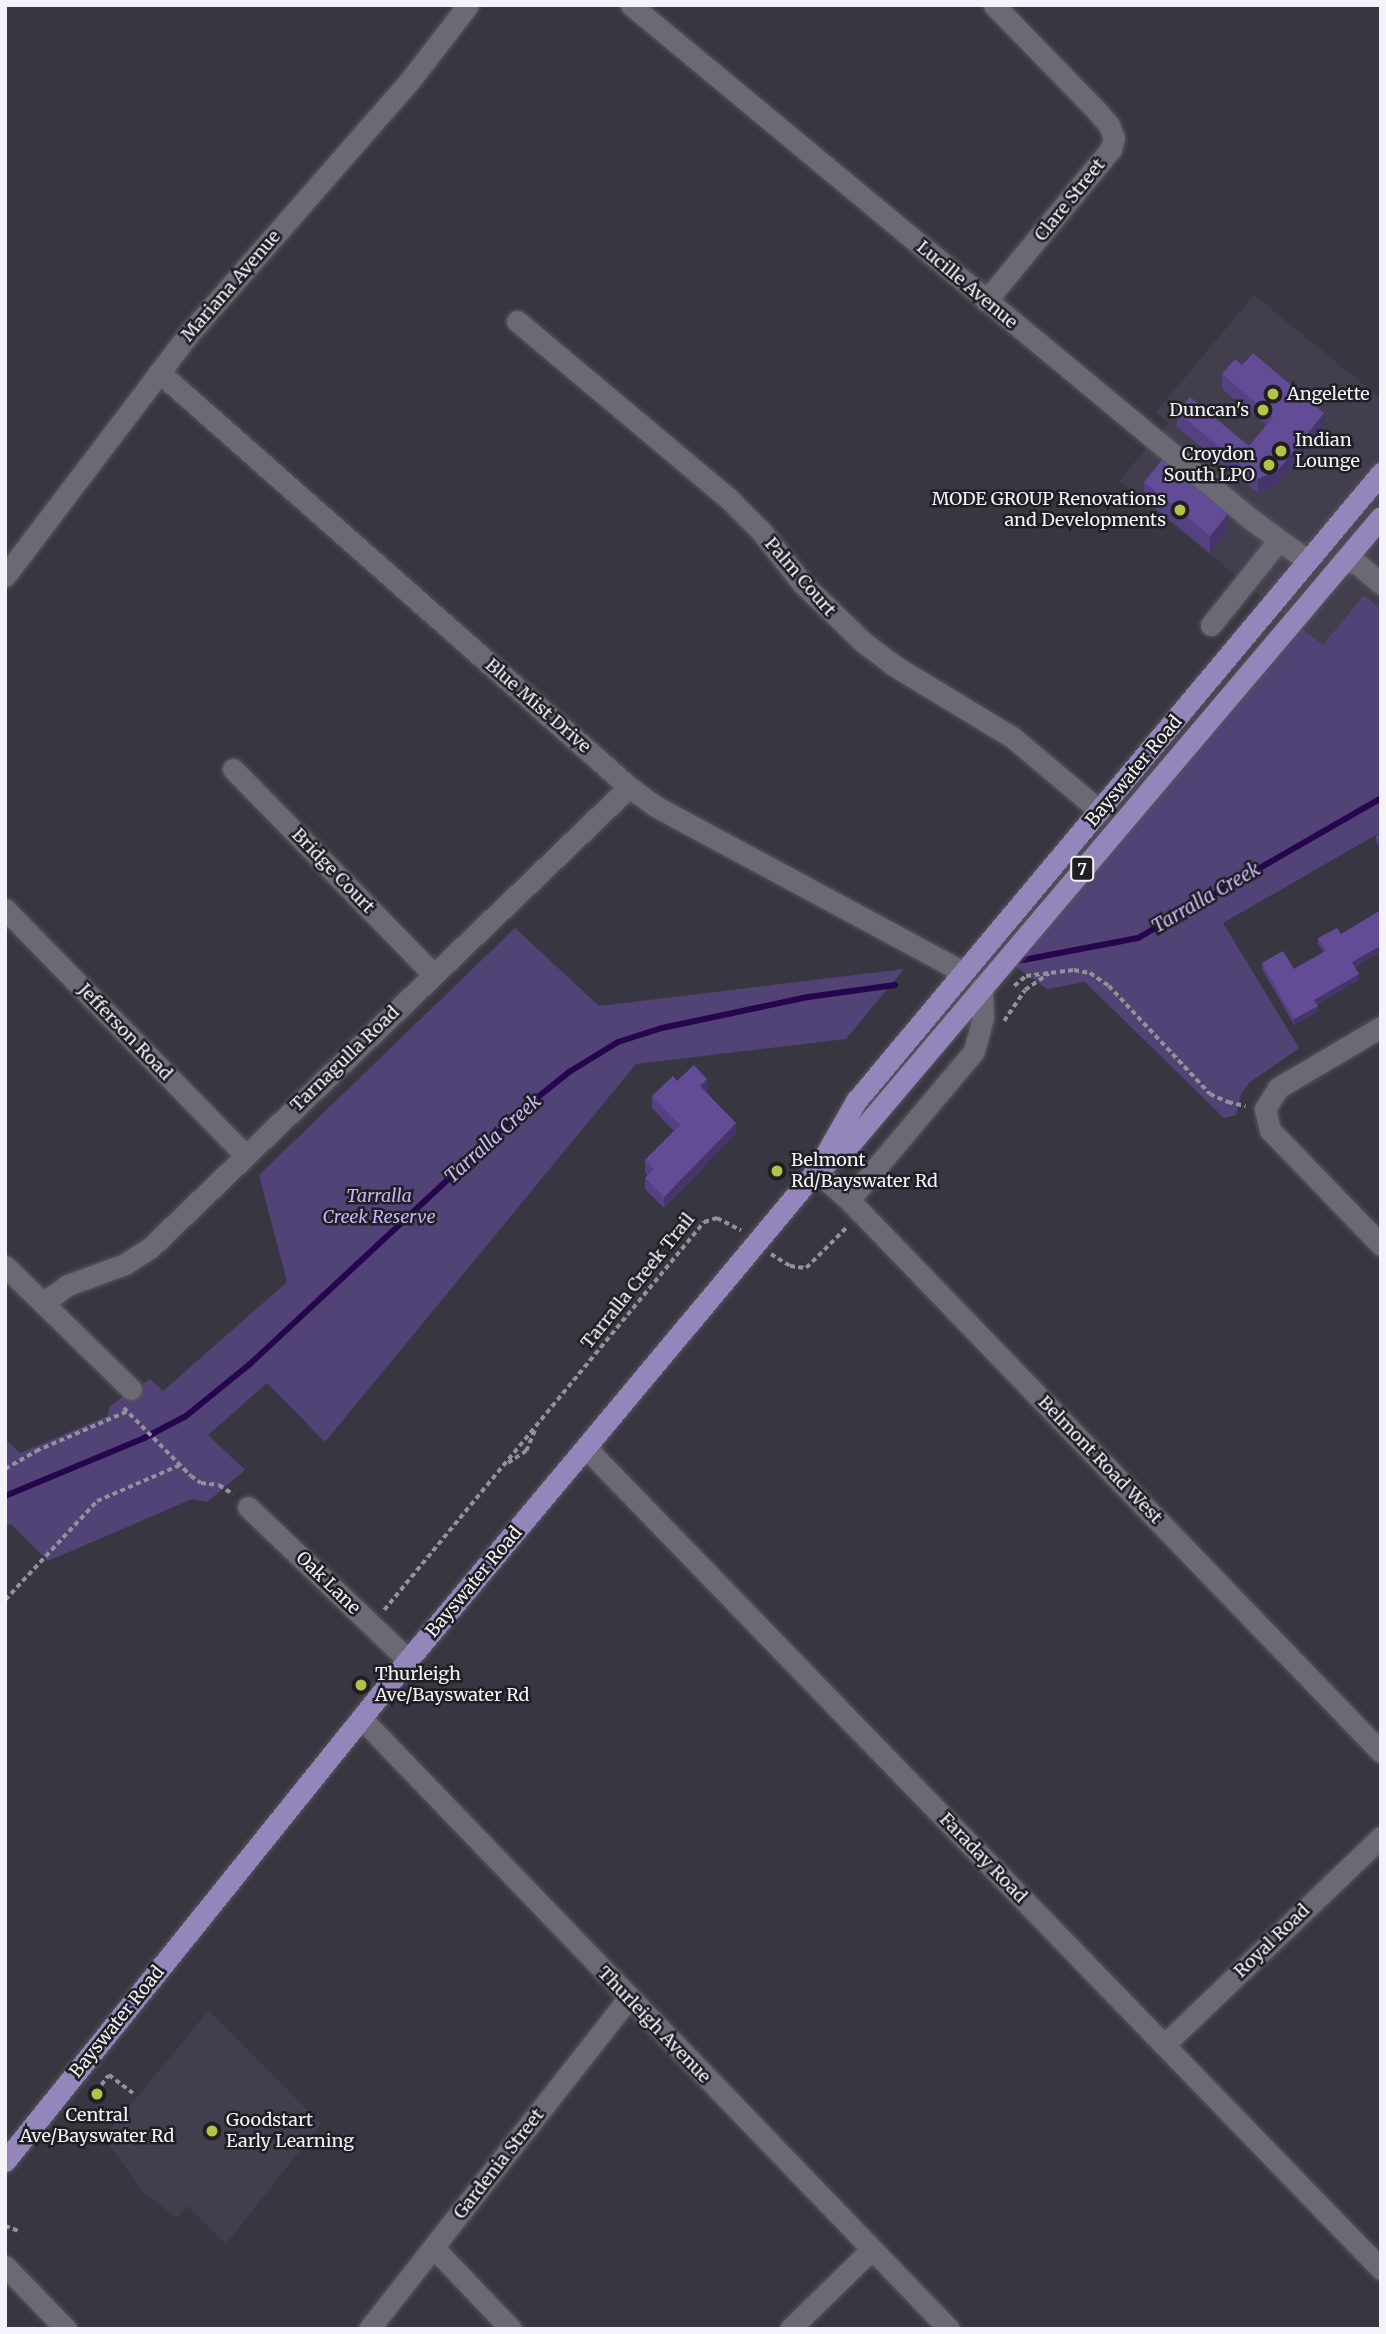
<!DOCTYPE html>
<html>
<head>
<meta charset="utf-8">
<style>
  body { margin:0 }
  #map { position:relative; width:1386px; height:2334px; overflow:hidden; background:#383640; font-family:Merriweather,serif }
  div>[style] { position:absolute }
  .built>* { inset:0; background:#423e4e }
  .green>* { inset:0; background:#514375 }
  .stream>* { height:6px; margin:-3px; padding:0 3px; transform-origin:3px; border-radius:3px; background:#25054d }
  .path>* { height:3.5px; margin-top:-1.75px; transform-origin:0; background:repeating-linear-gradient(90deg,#939199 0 5px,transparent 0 8.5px) }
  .roads { filter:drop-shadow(0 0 2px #57555e) drop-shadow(0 0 2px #57555e) }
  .minor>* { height:21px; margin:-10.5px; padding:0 10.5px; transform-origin:10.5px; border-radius:10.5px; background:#6b6974 }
  .major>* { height:21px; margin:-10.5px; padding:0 10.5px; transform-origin:10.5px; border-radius:10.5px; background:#9486bb }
  .wall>* { inset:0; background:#544181 }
  .shaded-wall>* { inset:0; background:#453569 }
  .building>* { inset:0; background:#624c96 }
  .dots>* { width:19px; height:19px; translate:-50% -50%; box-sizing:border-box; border:4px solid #1f1e23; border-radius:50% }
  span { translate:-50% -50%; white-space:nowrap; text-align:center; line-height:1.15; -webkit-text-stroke:5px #1f1e23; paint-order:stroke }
  .shield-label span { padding:2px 5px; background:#1f1e23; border:2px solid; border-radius:5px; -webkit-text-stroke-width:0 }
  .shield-label { font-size:16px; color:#f4f3f9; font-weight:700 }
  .street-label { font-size:18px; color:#f4f3f9 }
  .poi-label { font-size:18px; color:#f4f3f9 }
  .left { translate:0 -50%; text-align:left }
  .right { translate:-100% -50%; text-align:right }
  .park-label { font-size:18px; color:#c3b4f3; font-style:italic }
  .water-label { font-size:19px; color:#c7b7f6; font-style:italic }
  .frame { position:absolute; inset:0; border:7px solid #f4f3f9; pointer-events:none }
</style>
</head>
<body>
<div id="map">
  <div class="built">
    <div style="clip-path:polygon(1254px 295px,1381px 399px,1381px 609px,1364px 596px,1323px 646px,1119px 481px,1168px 423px,1156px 412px)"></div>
    <div style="clip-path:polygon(209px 2010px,321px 2124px,226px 2244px,187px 2206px,177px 2218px,142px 2191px,104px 2137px)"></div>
  </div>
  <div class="green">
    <div style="clip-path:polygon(1364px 595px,1381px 609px,1381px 832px,1223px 923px,1299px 1048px,1249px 1083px,1241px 1094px,1236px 1115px,1224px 1118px,1085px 982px,1047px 989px,1015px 966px,1301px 628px,1323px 645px)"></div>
    <div style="clip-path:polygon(515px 928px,599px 1006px,904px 969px,846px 1039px,636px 1064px,325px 1442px,267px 1383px,208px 1435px,245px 1470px,207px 1502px,192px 1499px,48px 1561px,11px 1524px,5px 1526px,5px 1439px,20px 1453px,107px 1416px,110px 1406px,150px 1379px,163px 1391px,287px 1282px,259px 1175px)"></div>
  </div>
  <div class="stream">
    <div style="left:1018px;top:961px;width:122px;rotate:-10.9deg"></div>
    <div style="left:1138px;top:938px;width:280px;rotate:-29.9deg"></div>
    <div style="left:5px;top:1496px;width:151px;rotate:-22.6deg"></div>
    <div style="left:144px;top:1438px;width:47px;rotate:-27.6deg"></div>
    <div style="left:186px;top:1416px;width:82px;rotate:-39.1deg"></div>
    <div style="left:250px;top:1364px;width:380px;rotate:-43deg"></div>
    <div style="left:528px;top:1105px;width:53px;rotate:-38.8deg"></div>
    <div style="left:569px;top:1072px;width:57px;rotate:-31.5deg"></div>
    <div style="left:618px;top:1042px;width:46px;rotate:-17.7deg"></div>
    <div style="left:662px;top:1028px;width:149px;rotate:-12deg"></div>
    <div style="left:808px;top:997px;width:88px;rotate:-7.9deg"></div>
  </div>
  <div class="path">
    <div style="left:1014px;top:986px;width:16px;rotate:-40deg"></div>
    <div style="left:1026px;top:976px;width:48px;rotate:-7.1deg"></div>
    <div style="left:1074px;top:970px;width:16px;rotate:11deg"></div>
    <div style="left:1090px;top:973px;width:23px;rotate:34deg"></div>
    <div style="left:1109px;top:986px;width:148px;rotate:46.9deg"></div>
    <div style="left:1210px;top:1094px;width:20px;rotate:24deg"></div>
    <div style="left:1228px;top:1102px;width:18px;rotate:13deg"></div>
    <div style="left:1004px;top:1021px;width:37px;rotate:-56deg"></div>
    <div style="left:1025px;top:990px;width:29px;rotate:-35deg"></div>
    <div style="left:771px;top:1254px;width:22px;rotate:32deg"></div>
    <div style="left:790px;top:1266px;width:16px;rotate:7deg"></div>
    <div style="left:806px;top:1268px;width:58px;rotate:-45deg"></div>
    <div style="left:124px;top:1408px;width:95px;rotate:45.4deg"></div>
    <div style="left:191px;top:1476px;width:12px;rotate:35deg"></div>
    <div style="left:201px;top:1483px;width:18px;rotate:6deg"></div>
    <div style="left:219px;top:1485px;width:17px;rotate:33deg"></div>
    <div style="left:508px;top:1463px;width:22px;rotate:-34deg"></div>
    <div style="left:526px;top:1451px;width:23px;rotate:-67deg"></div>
    <div style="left:5px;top:1469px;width:36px;rotate:-30deg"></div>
    <div style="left:36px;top:1451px;width:100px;rotate:-23.5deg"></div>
    <div style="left:5px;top:1600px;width:135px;rotate:-47.1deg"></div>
    <div style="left:97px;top:1501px;width:90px;rotate:-23.4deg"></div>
    <div style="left:384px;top:1610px;width:503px;rotate:-50.49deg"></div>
    <div style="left:704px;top:1222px;width:14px;rotate:-17deg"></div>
    <div style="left:717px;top:1218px;width:27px;rotate:27deg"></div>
    <div style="left:96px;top:2092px;width:21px;rotate:-53deg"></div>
    <div style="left:109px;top:2075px;width:30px;rotate:37deg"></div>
    <div style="left:5px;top:2226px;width:15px;rotate:20deg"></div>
  </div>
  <div class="roads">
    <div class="minor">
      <div style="left:631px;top:5px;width:807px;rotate:39.67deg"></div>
      <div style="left:1252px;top:520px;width:69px;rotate:36.2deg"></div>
      <div style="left:986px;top:301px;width:197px;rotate:-50.6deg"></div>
      <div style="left:1111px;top:149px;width:11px;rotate:-75deg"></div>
      <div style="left:1114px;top:138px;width:14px;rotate:-111deg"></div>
      <div style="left:1109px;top:125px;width:18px;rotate:-131deg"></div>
      <div style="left:1097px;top:111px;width:148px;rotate:-134.2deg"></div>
      <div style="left:517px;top:321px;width:274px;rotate:40deg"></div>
      <div style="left:727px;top:497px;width:48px;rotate:45deg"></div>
      <div style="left:761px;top:531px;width:66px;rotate:51.7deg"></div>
      <div style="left:802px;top:583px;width:85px;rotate:44deg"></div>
      <div style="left:863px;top:642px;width:38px;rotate:37deg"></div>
      <div style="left:893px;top:665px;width:139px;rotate:31.2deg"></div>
      <div style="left:1012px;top:737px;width:115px;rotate:40.1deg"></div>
      <div style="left:159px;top:372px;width:627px;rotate:41.44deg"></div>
      <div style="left:629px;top:787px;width:32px;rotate:36deg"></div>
      <div style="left:655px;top:806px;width:350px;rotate:28.3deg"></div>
      <div style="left:1343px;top:561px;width:15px;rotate:11deg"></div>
      <div style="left:1358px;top:564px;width:30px;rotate:41deg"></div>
      <div style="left:5px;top:576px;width:301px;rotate:-52.8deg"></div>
      <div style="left:187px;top:336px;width:341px;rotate:-48.9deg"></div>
      <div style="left:411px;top:79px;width:93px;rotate:-52.4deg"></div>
      <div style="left:1211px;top:625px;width:107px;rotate:-51.4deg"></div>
      <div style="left:233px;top:769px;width:286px;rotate:45.7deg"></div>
      <div style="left:5px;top:909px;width:344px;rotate:45.7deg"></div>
      <div style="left:1381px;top:1027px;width:120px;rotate:149.4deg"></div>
      <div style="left:1278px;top:1088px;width:25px;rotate:122deg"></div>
      <div style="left:1265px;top:1109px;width:22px;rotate:77deg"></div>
      <div style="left:1270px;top:1130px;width:160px;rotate:46deg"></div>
      <div style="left:816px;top:1171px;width:44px;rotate:41.3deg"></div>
      <div style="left:849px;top:1200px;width:767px;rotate:46.06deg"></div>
      <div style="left:849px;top:1200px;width:194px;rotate:-50deg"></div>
      <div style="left:974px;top:1051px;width:34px;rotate:-75deg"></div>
      <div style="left:983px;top:1018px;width:31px;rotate:-92deg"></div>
      <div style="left:5px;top:1266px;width:176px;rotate:44.3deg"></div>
      <div style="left:43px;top:1303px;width:31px;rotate:-36deg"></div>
      <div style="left:68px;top:1285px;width:61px;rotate:-20.2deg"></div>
      <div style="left:125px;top:1264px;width:31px;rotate:-33deg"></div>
      <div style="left:151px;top:1247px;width:663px;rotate:-43.9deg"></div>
      <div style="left:586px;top:1448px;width:1143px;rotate:45.92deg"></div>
      <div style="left:248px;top:1507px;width:221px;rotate:43.7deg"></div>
      <div style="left:361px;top:1718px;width:848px;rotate:46.1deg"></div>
      <div style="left:1164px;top:2045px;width:301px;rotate:-43.8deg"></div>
      <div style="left:434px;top:2248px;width:112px;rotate:46.5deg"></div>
      <div style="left:5px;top:2266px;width:88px;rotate:45.9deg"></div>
      <div style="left:369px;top:2329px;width:420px;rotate:-51.9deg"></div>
      <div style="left:790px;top:2329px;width:113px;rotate:-44.3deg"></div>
    </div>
    <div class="major">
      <div style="left:826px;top:1163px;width:32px;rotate:-39deg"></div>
      <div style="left:851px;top:1143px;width:820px;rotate:-49.75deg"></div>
      <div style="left:5px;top:2161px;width:643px;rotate:-51.19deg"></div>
      <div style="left:408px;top:1660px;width:637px;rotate:-50.16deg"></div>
      <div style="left:816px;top:1171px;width:81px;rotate:-60.3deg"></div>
      <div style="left:856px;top:1101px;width:819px;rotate:-50.1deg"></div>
    </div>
  </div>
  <div class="wall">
    <div style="clip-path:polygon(1222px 374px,1324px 428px,1278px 485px,1258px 493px,1177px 427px,1177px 412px,1249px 446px,1266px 425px,1222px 389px)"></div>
    <div style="clip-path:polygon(1144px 482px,1228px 531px,1210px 553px,1144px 499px)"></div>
    <div style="clip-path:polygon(1381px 833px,1381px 849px,1376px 842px,1376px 836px)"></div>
    <div style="clip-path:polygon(1381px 910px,1381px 954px,1380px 952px,1355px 967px,1359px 980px,1317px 1004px,1318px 1011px,1294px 1025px,1262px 969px,1262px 963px,1294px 969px,1323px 952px,1318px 944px,1318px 938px,1341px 934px)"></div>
    <div style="clip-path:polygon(677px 1081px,707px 1091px,706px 1092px,736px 1134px,664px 1208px,645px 1189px,645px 1178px,648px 1175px,645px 1172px,645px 1160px,674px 1131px,652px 1108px,652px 1096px)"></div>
  </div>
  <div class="shaded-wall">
    <div style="clip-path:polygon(1324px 413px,1324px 428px,1278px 485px,1258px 493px,1258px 479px)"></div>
    <div style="clip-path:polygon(1228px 514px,1228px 531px,1210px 553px,1210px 536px)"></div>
    <div style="clip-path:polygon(1380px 946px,1380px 952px,1352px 968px,1352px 962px)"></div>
    <div style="clip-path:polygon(1359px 974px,1359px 980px,1314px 1005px,1314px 1000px)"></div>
    <div style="clip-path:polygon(1318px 1006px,1318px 1011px,1294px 1025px,1294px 1019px)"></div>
    <div style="clip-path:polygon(707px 1079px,707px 1091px,700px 1097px,700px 1086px)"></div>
    <div style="clip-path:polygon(736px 1123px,736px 1134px,664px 1208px,664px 1197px)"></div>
  </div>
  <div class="building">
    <div style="clip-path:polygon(1253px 353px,1324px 413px,1278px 470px,1258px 479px,1177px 412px,1190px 397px,1249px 446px,1273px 417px,1222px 374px,1235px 359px,1242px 365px)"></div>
    <div style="clip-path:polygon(1162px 460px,1228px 514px,1210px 536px,1144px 482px)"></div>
    <div style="clip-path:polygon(1381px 833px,1381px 843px,1376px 836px)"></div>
    <div style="clip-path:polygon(1381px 910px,1381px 948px,1380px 946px,1352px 962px,1359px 974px,1314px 1000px,1318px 1006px,1294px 1019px,1262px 963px,1283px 951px,1294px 969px,1326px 951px,1318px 938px,1337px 928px,1341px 934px)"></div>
    <div style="clip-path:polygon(694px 1065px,707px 1079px,700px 1086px,736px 1123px,664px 1197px,645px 1178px,654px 1169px,645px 1160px,680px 1125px,652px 1096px,673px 1076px,677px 1081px)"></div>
  </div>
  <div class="dots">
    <div style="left:1273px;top:394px;background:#b4c24a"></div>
    <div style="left:1263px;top:410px;background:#b4c24a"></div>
    <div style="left:1281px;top:451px;background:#b4c24a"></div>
    <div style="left:1269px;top:465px;background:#b4c24a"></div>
    <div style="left:1180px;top:510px;background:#b4c24a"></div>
    <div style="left:777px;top:1171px;background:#b4c24a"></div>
    <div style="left:361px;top:1685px;background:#b4c24a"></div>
    <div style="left:97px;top:2094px;background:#b4c24a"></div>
    <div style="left:212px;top:2131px;background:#b4c24a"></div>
  </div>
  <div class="shield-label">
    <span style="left:1082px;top:869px">7</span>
  </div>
  <div class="street-label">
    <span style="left:1070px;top:200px;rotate:-51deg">Clare Street</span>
    <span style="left:967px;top:285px;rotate:40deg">Lucille Avenue</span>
    <span style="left:231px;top:286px;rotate:-49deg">Mariana Avenue</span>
    <span style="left:800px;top:577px;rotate:49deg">Palm Court</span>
    <span style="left:538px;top:706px;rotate:41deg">Blue Mist Drive</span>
    <span style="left:1134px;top:771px;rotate:-50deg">Bayswater Road</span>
    <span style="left:333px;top:871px;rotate:46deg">Bridge Court</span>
    <span style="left:125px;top:1032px;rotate:46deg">Jefferson Road</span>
    <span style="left:345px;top:1059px;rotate:-44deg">Tarnagulla Road</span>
    <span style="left:638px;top:1281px;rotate:-51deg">Tarralla Creek Trail</span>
    <span style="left:1100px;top:1460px;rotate:46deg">Belmont Road West</span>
    <span style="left:474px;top:1582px;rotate:-50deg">Bayswater Road</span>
    <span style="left:328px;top:1583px;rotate:44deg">Oak Lane</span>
    <span style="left:983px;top:1858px;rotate:46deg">Faraday Road</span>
    <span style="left:1272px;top:1941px;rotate:-44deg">Royal Road</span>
    <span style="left:117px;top:2022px;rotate:-51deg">Bayswater Road</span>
    <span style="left:654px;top:2025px;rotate:46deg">Thurleigh Avenue</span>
    <span style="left:499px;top:2164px;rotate:-52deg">Gardenia Street</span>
  </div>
  <div class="poi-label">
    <span class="left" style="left:1287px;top:394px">Angelette</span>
    <span class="right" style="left:1249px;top:410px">Duncan's</span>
    <span class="left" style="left:1295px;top:451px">Indian<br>Lounge</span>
    <span class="right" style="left:1255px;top:465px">Croydon<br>South LPO</span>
    <span class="right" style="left:1166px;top:510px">MODE GROUP Renovations<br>and Developments</span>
    <span class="left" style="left:791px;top:1171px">Belmont<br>Rd/Bayswater Rd</span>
    <span class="left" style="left:375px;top:1685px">Thurleigh<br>Ave/Bayswater Rd</span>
    <span style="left:97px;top:2126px">Central<br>Ave/Bayswater Rd</span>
    <span class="left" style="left:226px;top:2131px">Goodstart<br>Early Learning</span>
  </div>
  <div class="park-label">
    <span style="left:379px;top:1207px">Tarralla<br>Creek Reserve</span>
  </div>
  <div class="water-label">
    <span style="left:1206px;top:898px;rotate:-30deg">Tarralla Creek</span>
    <span style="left:493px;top:1139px;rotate:-42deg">Tarralla Creek</span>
  </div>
  <div class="frame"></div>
</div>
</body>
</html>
